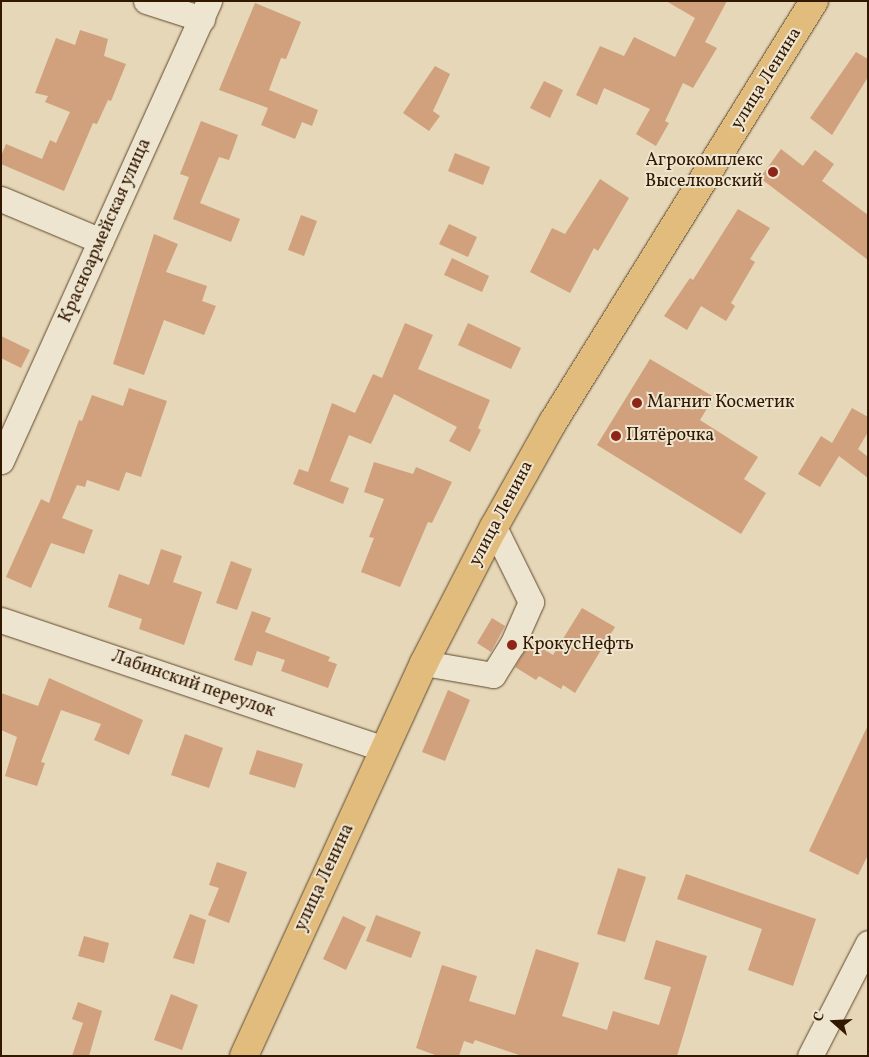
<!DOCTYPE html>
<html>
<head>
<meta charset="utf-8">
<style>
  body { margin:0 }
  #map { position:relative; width:869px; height:1057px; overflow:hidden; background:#e5d7b7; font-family:Vollkorn,serif }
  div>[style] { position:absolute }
  .building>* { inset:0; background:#d0a17c }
  .roads { filter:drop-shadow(0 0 1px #60482e) drop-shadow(0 0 1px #60482e) }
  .minor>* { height:25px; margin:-12.5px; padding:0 12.5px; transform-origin:12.5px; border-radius:12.5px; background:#eee5d0 }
  .major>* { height:28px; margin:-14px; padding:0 14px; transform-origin:14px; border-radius:14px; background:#e2bc7c }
  .dots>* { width:14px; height:14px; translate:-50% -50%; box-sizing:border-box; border:2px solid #eee5d0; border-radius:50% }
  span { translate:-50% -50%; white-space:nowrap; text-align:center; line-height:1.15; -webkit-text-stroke:4px #eee5d0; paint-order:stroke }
  .street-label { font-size:18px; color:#331800 }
  .poi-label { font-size:18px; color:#331800 }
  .right { translate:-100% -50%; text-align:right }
  .left { translate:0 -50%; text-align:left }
  .frame { position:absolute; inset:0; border:2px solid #331800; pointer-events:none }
  .north { position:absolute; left:809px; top:997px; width:50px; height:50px; -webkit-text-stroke:4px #eee5d0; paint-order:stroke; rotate:289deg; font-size:14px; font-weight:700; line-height:20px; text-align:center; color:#331800 }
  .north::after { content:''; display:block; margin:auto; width:18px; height:22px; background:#331800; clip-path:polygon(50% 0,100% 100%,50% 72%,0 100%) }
</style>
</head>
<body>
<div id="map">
  <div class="building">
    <div style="clip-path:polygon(666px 1px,727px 1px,705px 42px,717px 48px,693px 88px,683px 83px,665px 121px,669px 123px,656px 146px,636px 134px,650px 109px,604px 88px,597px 105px,576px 95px,600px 46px,624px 56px,634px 37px,675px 57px,695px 18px)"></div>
    <div style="clip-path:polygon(255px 3px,301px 22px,286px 59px,281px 58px,269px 90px,318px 110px,312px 126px,302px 122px,295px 139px,261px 125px,268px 108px,219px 90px)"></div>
    <div style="clip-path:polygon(80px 30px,108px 39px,104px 56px,126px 64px,111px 101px,108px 100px,97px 124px,93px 123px,64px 191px,1px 164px,1px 156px,6px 144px,42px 159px,50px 140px,56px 143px,70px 112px,45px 102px,48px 96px,35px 93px,56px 38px,75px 45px)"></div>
    <div style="clip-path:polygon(856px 52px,868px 59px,868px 77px,832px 135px,810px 118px)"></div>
    <div style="clip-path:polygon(435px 66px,450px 74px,433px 111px,440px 116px,429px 131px,403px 113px)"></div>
    <div style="clip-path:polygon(544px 81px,563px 90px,550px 118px,530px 108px)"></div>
    <div style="clip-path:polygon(201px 121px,238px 135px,229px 160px,219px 157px,200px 203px,240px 219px,231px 242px,173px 219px,189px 177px,180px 174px)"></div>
    <div style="clip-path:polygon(781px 149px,803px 166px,815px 150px,834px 164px,822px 181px,868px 215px,868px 260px,760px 178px)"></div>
    <div style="clip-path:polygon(455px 153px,490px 167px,483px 185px,448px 171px)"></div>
    <div style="clip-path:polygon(600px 179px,629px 198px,598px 251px,594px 248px,570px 293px,530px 272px,552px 228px,565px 234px)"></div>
    <div style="clip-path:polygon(738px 209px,770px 228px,750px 259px,755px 262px,731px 303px,735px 306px,726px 321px,701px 306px,687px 330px,664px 316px,690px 278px,693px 280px)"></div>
    <div style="clip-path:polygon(301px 215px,317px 221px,304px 256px,288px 250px)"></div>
    <div style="clip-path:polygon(449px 224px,477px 237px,468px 257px,439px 244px)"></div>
    <div style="clip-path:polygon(154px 234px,178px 244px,166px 272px,207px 286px,202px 301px,216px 306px,204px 335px,164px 320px,144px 375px,113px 364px)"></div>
    <div style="clip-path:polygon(452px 258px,489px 276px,482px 292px,444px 275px)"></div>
    <div style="clip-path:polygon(405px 323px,433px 335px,418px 369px,490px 400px,478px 428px,481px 430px,470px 452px,449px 441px,457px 427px,394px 394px,371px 444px,349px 435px,330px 481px,349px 488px,343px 504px,293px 484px,299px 469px,308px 472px,332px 403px,355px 413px,373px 374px,382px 378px)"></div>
    <div style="clip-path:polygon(468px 323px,521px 348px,511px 369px,458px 345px)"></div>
    <div style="clip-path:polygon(1px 336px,30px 350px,21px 368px,1px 358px)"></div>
    <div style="clip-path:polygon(650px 359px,714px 397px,700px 420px,758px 457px,744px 479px,766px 493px,741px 534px,597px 445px)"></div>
    <div style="clip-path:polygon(129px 388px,167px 401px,141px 477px,126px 472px,119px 491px,87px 480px,85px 487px,77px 485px,62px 518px,93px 530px,84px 554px,51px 543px,31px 588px,6px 577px,41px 499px,49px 503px,79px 420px,82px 421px,92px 395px,123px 406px)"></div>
    <div style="clip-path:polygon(852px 408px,868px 417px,868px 432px,858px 449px,868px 457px,868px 478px,839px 456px,820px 487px,798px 474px,821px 436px,832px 443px)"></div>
    <div style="clip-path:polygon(374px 462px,413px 474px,416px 467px,452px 482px,432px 523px,428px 522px,400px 587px,361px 572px,374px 538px,369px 537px,384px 499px,364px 492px)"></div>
    <div style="clip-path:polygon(161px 549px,182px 556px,173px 582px,202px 592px,184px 645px,139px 629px,142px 619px,108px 607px,119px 574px,149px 585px)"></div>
    <div style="clip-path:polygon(231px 561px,252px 569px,237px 610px,216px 603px)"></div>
    <div style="clip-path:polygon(582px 608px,615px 627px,575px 693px,563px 685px,561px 689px,539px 676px,536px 680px,515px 667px,530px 641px,553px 655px)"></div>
    <div style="clip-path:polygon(252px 611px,271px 618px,265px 632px,330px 657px,328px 661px,337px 664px,328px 688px,281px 671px,285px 660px,257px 651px,252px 666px,234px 660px)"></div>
    <div style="clip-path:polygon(492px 618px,505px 626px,491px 652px,477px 643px)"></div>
    <div style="clip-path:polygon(49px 678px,143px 720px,129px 755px,94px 740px,101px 724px,61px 710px,41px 762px,45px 763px,37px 786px,5px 776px,17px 737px,1px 730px,1px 693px,38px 706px)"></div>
    <div style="clip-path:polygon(448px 690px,470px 700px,445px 761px,422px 752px)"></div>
    <div style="clip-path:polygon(868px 725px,868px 855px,858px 875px,809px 851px)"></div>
    <div style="clip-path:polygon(185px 734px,223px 748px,209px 788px,171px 775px)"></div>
    <div style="clip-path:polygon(257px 750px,303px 764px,295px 788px,249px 774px)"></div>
    <div style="clip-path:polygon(217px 862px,247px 872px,229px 923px,208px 915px,219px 888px,209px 885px)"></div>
    <div style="clip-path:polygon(618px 868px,646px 877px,625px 942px,597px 934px)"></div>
    <div style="clip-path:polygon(686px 874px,816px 919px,793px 986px,748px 970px,762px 929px,677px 899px)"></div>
    <div style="clip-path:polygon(190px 914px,206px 920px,194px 964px,173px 958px)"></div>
    <div style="clip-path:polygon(376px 915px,421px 932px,411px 958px,366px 941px)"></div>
    <div style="clip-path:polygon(343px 916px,366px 927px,346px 970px,323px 959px)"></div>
    <div style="clip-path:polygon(84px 936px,109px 943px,104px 963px,78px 956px)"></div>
    <div style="clip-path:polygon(656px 940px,707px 956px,677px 1056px,522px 1056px,475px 1040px,473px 1044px,464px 1041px,459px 1056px,438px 1056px,416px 1048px,442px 965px,477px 976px,469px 1001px,515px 1015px,536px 949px,579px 963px,562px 1016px,607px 1030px,613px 1011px,659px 1025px,671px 987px,644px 979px)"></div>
    <div style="clip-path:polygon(171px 994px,198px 1005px,182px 1050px,154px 1040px)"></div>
    <div style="clip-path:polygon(78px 1002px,102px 1011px,89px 1056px,72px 1056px,83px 1023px,72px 1019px)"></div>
  </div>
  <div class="roads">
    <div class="minor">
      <div style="left:146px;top:1px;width:59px;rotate:17.8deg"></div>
      <div style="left:1px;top:199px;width:108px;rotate:22.8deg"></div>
      <div style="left:1px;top:461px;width:505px;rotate:-65.67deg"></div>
      <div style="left:1px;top:620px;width:404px;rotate:18.6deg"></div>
      <div style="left:424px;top:663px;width:70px;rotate:9.9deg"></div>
      <div style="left:493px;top:675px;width:36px;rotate:-58deg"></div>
      <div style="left:512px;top:645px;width:47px;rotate:-66.2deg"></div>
      <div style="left:531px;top:602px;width:84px;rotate:-116.3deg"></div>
      <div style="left:810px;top:1056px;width:127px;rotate:-62.8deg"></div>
    </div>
    <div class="major">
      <div style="left:244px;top:1056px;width:432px;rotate:-65.4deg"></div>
      <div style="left:424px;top:663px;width:153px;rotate:-62.8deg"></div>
      <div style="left:494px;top:527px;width:120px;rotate:-60.7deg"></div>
      <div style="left:553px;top:422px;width:495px;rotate:-58.2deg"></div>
    </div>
  </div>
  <div class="dots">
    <div style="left:773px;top:172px;background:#8f2418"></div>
    <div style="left:637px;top:403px;background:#8f2418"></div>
    <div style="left:616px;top:436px;background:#8f2418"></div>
    <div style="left:512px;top:645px;background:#8f2418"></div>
  </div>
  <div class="street-label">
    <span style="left:767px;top:79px;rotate:-58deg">улица Ленина</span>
    <span style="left:106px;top:231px;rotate:-66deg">Красноармейская улица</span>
    <span style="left:502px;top:514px;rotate:-62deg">улица Ленина</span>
    <span style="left:193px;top:685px;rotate:19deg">Лабинский переулок</span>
    <span style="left:325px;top:878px;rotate:-65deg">улица Ленина</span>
  </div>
  <div class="poi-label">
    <span class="right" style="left:763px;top:172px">Агрокомплекс<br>Выселковский</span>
    <span class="left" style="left:647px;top:403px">Магнит Косметик</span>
    <span class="left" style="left:626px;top:436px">Пятёрочка</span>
    <span class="left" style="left:522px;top:645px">КрокусНефть</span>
  </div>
  <div class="frame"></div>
  <div class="north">С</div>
</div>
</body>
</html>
